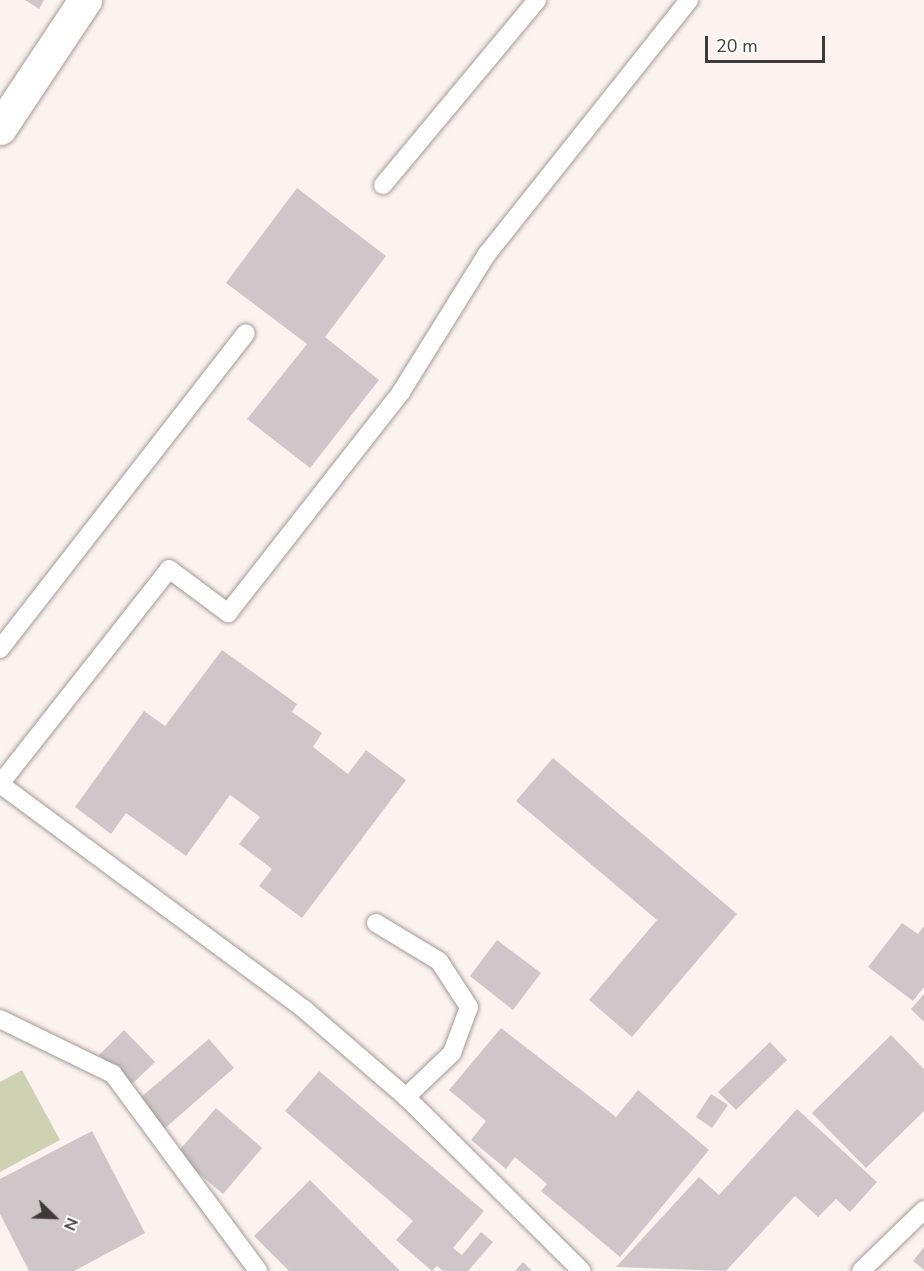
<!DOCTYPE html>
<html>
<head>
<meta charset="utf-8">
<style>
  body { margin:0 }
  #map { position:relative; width:924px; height:1271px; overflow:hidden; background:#fcf3f0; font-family:"Nunito Sans",sans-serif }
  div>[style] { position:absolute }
  .green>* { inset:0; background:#ced2b3 }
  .building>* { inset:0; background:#cec6c9 }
  .roads { filter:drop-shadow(0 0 2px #a39a97) drop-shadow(0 0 2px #a39a97) }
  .service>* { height:18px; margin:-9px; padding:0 9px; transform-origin:9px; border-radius:9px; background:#fff }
  .minor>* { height:33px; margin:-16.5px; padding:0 16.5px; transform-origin:16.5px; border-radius:16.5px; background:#fff }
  span { translate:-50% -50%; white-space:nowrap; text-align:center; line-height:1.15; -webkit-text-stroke:4.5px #fff; paint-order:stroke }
  .north { position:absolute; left:24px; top:1187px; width:60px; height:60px; -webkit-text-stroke:4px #fff; paint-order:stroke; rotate:113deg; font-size:16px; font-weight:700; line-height:24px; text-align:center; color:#3e3a39 }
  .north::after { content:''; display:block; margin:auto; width:21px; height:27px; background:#3e3a39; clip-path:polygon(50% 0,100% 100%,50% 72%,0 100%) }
  .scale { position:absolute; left:705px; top:36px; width:120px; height:27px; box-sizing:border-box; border:3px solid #3e3a39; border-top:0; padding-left:8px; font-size:18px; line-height:21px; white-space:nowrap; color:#3e3a39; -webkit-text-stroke:4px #fff; paint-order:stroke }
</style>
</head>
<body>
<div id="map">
  <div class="green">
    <div style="clip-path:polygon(22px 1070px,60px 1140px,0 1172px,0 1082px)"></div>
  </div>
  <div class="building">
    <div style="clip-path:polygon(25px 0,44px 0,39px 9px)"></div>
    <div style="clip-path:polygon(297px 188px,386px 256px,325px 337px,379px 380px,310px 468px,247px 419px,307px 344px,226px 283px)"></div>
    <div style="clip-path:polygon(222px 650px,297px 704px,292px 712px,322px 733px,313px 747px,348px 774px,366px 750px,406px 780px,302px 918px,259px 886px,272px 869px,239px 844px,260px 817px,230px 795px,186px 856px,126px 813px,111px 834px,75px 807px,144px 711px,165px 726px)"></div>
    <div style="clip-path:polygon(553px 758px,737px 914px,632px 1037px,589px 1000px,657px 920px,516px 801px)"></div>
    <div style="clip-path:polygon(902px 923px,918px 934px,924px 926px,924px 987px,913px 1001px,868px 967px)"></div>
    <div style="clip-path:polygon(497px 940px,541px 973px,513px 1010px,470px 976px)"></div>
    <div style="clip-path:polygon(924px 994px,924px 1022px,911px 1009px)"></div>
    <div style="clip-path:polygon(501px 1028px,616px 1117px,638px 1090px,709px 1150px,620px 1257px,541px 1191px,547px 1184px,515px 1157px,506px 1169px,471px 1140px,486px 1121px,449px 1090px)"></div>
    <div style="clip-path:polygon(124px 1030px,155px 1062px,130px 1086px,99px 1055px)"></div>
    <div style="clip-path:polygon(891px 1035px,924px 1069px,924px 1111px,866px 1168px,812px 1113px)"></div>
    <div style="clip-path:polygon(209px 1039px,234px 1068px,164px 1129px,139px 1099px)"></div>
    <div style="clip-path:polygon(770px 1042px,787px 1060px,736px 1110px,718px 1092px)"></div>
    <div style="clip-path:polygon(319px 1071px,484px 1211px,453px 1248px,462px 1255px,481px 1232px,493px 1242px,468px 1271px,443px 1271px,437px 1266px,432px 1271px,396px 1240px,413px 1221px,285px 1111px)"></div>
    <div style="clip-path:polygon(711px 1094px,728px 1105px,712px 1128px,696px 1117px)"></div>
    <div style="clip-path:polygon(216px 1108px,262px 1148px,223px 1194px,176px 1154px)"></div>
    <div style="clip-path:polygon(797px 1109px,877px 1182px,850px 1212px,836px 1199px,818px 1217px,795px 1196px,726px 1271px,616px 1267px,699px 1177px,719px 1195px)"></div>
    <div style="clip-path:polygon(92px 1131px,145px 1233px,74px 1271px,29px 1271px,0 1214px,0 1179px)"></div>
    <div style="clip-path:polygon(310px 1180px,400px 1271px,289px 1271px,254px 1236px)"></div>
    <div style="clip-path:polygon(924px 1247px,924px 1270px,913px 1261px)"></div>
    <div style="clip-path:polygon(523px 1262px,532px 1271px,515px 1271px)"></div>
  </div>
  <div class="roads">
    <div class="service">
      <div style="left:383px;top:185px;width:241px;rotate:-50.2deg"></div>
      <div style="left:0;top:649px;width:400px;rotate:-52.1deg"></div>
      <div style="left:0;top:784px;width:273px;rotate:-51.8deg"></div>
      <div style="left:169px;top:569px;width:74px;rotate:36.7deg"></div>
      <div style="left:228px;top:613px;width:281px;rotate:-51.9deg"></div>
      <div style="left:401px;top:392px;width:163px;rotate:-58.1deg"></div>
      <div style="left:487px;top:254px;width:325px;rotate:-51.5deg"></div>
      <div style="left:0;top:784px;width:380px;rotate:36.5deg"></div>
      <div style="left:305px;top:1010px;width:133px;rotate:40.7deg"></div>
      <div style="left:406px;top:1097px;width:247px;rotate:44.7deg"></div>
      <div style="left:376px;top:923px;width:74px;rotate:31.1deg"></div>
      <div style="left:439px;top:961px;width:55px;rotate:56.9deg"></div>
      <div style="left:469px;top:1007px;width:49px;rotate:110.3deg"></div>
      <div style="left:452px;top:1053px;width:64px;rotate:136.3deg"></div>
      <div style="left:0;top:1019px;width:126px;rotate:26deg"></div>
      <div style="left:113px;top:1074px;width:245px;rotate:53.6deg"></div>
      <div style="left:861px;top:1271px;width:88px;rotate:-44.1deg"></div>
    </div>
    <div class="minor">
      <div style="left:0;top:128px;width:154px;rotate:-56.4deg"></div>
    </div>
  </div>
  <div class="north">N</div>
  <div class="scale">20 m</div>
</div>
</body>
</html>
